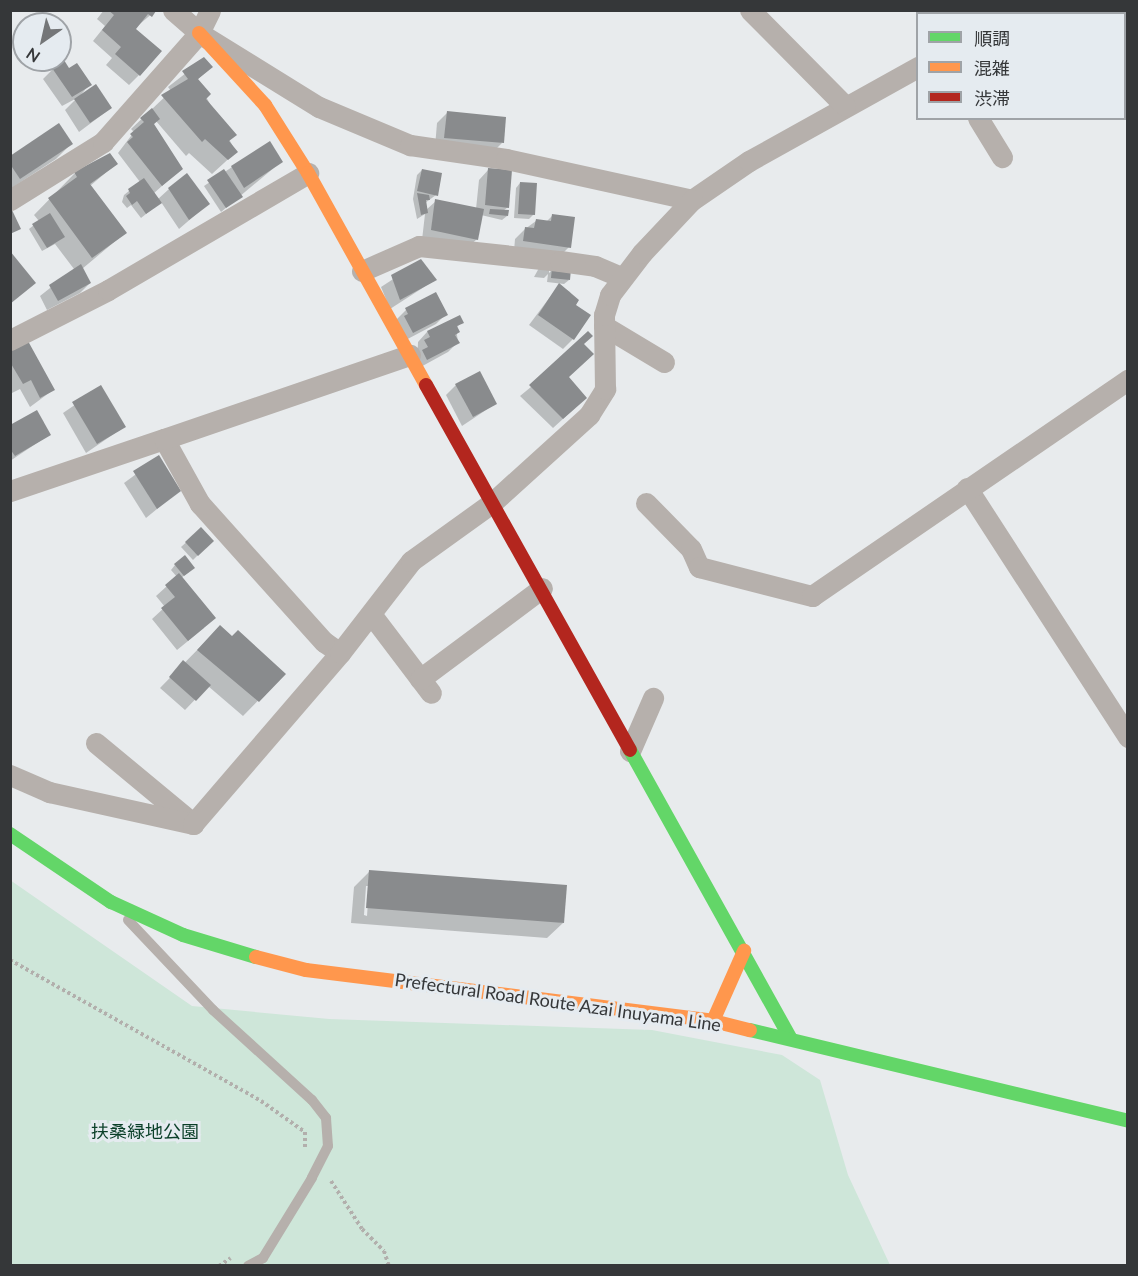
<!DOCTYPE html>
<html>
<head>
<meta charset="utf-8">
<style>
  body { margin:0 }
  #map { position:relative; width:1138px; height:1276px; overflow:hidden; background:#e8ebed; font-family:Lato,"Noto Sans JP",sans-serif }
  div>[style] { position:absolute }
  .green>* { inset:0; background:#cee6d9 }
  .shadow>* { inset:0; background:#0003 }
  .building>* { inset:0; background:#898b8d }
  .path>* { height:4px; margin-top:-2px; transform-origin:0; background:repeating-linear-gradient(90deg,#b2afac 0 3px,transparent 0 6px) }
  .lane>* { height:10px; margin:-5px; padding:0 5px; transform-origin:5px; border-radius:5px; background:#b6b0ac }
  .street>* { height:21px; margin:-10.5px; padding:0 10.5px; transform-origin:10.5px; border-radius:10.5px; background:#b6b0ac }
  .fast>* { height:14px; margin:-7px; padding:0 7px; transform-origin:7px; border-radius:7px; background:#63d668 }
  .slow>* { height:14px; margin:-7px; padding:0 7px; transform-origin:7px; border-radius:7px; background:#ff974d }
  .jam>* { height:14px; margin:-7px; padding:0 7px; transform-origin:7px; border-radius:7px; background:#b3261e }
  span { translate:-50% -50%; white-space:nowrap; text-align:center; line-height:1.15; -webkit-text-stroke:6px #e5ebf0; paint-order:stroke }
  .street-label { font-size:18px; color:#353739 }
  .park-label { font-size:18px; color:#0a3f28 }
  .frame { position:absolute; inset:0; border:12px solid #353739; pointer-events:none }
  .legend { position:absolute; left:916px; top:12px; width:210px; height:108px; box-sizing:border-box; background:#e5ebf0; border:2px solid #9fa3a7; margin:0; padding:8px 10px; list-style:none; font-size:18px; color:#353739 }
  .legend li { display:flex; align-items:center; gap:12px; height:30px }
  .legend b { width:30px; border:2px solid #9fa3a7 }
  .north { position:absolute; left:12px; top:12px; width:60px; height:60px; box-sizing:border-box; background:#e5ebf0; border:2px solid #9fa3a7; border-radius:50%; rotate:214deg; font-size:16px; font-weight:700; line-height:24px; text-align:center; color:#353739 }
  .north::after { content:''; display:block; margin:auto; width:21px; height:27px; background:#747678; clip-path:polygon(50% 0,100% 100%,50% 72%,0 100%) }
</style>
</head>
<body>
<div id="map">
  <div class="green">
    <div style="clip-path:polygon(10px 880px,192px 1006px,329px 1019px,652px 1030px,782px 1055px,820px 1080px,848px 1175px,890px 1265px,11px 1265px)"></div>
  </div>
  <div class="shadow">
    <div style="clip-path:polygon(104px 10px,154px 12px,134px 29px,139px 75px,129px 85px,106px 65px,112px 58px,93px 41px,105px 26px,97px 19px)"></div>
    <div style="clip-path:polygon(204px 59px,211px 67px,197px 80px,236px 152px,212px 174px,189px 153px,186px 156px,156px 121px,153px 125px,181px 169px,153px 194px,157px 200px,169px 189px,208px 204px,179px 229px,161px 202px,141px 218px,131px 205px,127px 208px,122px 202px,124px 195px,140px 182px,118px 153px,134px 132px,131px 129px,171px 91px,168px 87px)"></div>
    <div style="clip-path:polygon(53px 69px,69px 70px,90px 84px,78px 98px,111px 108px,79px 132px,65px 110px,77px 98px,62px 106px,43px 79px)"></div>
    <div style="clip-path:polygon(447px 113px,502px 143px,492px 153px,435px 147px,437px 123px)"></div>
    <div style="clip-path:polygon(71px 144px,56px 159px,10px 189px,10px 158px)"></div>
    <div style="clip-path:polygon(281px 162px,221px 212px,204px 186px,232px 167px)"></div>
    <div style="clip-path:polygon(116px 164px,90px 186px,125px 233px,82px 269px,90px 283px,80px 293px,47px 310px,40px 296px,74px 269px,55px 244px,42px 251px,29px 229px,39px 221px,34px 215px,75px 173px)"></div>
    <div style="clip-path:polygon(489px 169px,508px 207px,503px 211px,507px 216px,502px 220px,481px 215px,477px 239px,466px 249px,422px 240px,425px 214px,417px 219px,413px 199px,417px 175px,422px 170px,436px 195px,425px 203px,426px 210px,436px 201px,476px 209px,479px 180px)"></div>
    <div style="clip-path:polygon(520px 183px,534px 214px,529px 219px,514px 218px,516px 188px)"></div>
    <div style="clip-path:polygon(552px 216px,569px 247px,559px 257px,514px 251px,515px 239px,525px 229px,536px 221px,546px 222px)"></div>
    <div style="clip-path:polygon(421px 261px,435px 280px,390px 309px,381px 287px)"></div>
    <div style="clip-path:polygon(539px 268px,549px 269px,549px 273px,553px 269px,569px 280px,564px 284px,547px 282px,548px 274px,544px 278px,534px 277px)"></div>
    <div style="clip-path:polygon(559px 285px,570px 292px,574px 305px,573px 339px,563px 349px,529px 325px)"></div>
    <div style="clip-path:polygon(406px 310px,446px 314px,436px 324px,402px 342px,396px 320px)"></div>
    <div style="clip-path:polygon(462px 322px,456px 328px,458px 342px,448px 352px,417px 369px,418px 342px,427px 332px)"></div>
    <div style="clip-path:polygon(582px 345px,567px 378px,575px 408px,553px 428px,520px 396px)"></div>
    <div style="clip-path:polygon(10px 352px,53px 390px,30px 407px,20px 389px,12px 393px,10px 390px)"></div>
    <div style="clip-path:polygon(456px 385px,495px 404px,462px 426px,446px 395px)"></div>
    <div style="clip-path:polygon(101px 387px,124px 427px,86px 453px,63px 413px)"></div>
    <div style="clip-path:polygon(10px 427px,49px 435px,10px 461px)"></div>
    <div style="clip-path:polygon(158px 458px,179px 491px,146px 518px,124px 483px)"></div>
    <div style="clip-path:polygon(201px 529px,212px 541px,193px 560px,181px 547px)"></div>
    <div style="clip-path:polygon(175px 565px,189px 572px,181px 578px,204px 628px,177px 650px,152px 619px,165px 607px,156px 596px,177px 577px,171px 570px)"></div>
    <div style="clip-path:polygon(232px 637px,284px 674px,243px 716px,208px 686px,185px 710px,160px 688px,205px 642px)"></div>
    <div style="clip-path:polygon(evenodd,369px 872px,563px 923px,547px 938px,351px 923px,354px 887px,369px 872px,366px 886px,369px 886px,367px 916px,364px 915px,366px 886px)"></div>
  </div>
  <div class="building">
    <div style="clip-path:polygon(108px 10px,156px 11px,152px 17px,148px 14px,136px 29px,162px 51px,140px 76px,115px 54px,121px 47px,102px 30px,114px 15px)"></div>
    <div style="clip-path:polygon(204px 57px,213px 67px,198px 79px,211px 94px,206px 99px,237px 135px,229px 141px,238px 152px,228px 160px,205px 139px,202px 142px,161px 95px,188px 79px,182px 71px)"></div>
    <div style="clip-path:polygon(64px 60px,69px 68px,77px 63px,92px 85px,72px 97px,52px 68px)"></div>
    <div style="clip-path:polygon(96px 84px,112px 108px,90px 123px,74px 99px)"></div>
    <div style="clip-path:polygon(152px 108px,160px 119px,154px 124px,183px 169px,162px 186px,127px 142px,133px 137px,130px 134px,144px 122px,140px 118px)"></div>
    <div style="clip-path:polygon(447px 111px,506px 117px,504px 143px,444px 138px)"></div>
    <div style="clip-path:polygon(59px 123px,73px 144px,20px 179px,10px 164px,10px 156px)"></div>
    <div style="clip-path:polygon(270px 141px,283px 162px,244px 188px,231px 166px)"></div>
    <div style="clip-path:polygon(110px 153px,118px 164px,90px 184px,127px 233px,92px 258px,48px 198px,77px 177px,74px 172px)"></div>
    <div style="clip-path:polygon(488px 168px,512px 170px,509px 208px,485px 205px)"></div>
    <div style="clip-path:polygon(224px 169px,243px 197px,226px 208px,207px 180px)"></div>
    <div style="clip-path:polygon(422px 169px,442px 173px,438px 196px,417px 191px)"></div>
    <div style="clip-path:polygon(187px 173px,210px 204px,189px 220px,168px 188px)"></div>
    <div style="clip-path:polygon(144px 178px,162px 203px,146px 214px,137px 201px,132px 205px,126px 196px,130px 193px,128px 189px)"></div>
    <div style="clip-path:polygon(520px 182px,537px 183px,535px 215px,518px 214px)"></div>
    <div style="clip-path:polygon(417px 193px,429px 195px,430px 200px,426px 200px,428px 213px,421px 215px)"></div>
    <div style="clip-path:polygon(435px 199px,484px 209px,478px 240px,431px 230px)"></div>
    <div style="clip-path:polygon(490px 209px,509px 210px,508px 216px,489px 214px)"></div>
    <div style="clip-path:polygon(12px 210px,21px 229px,10px 234px,10px 211px)"></div>
    <div style="clip-path:polygon(50px 213px,65px 237px,47px 248px,32px 224px)"></div>
    <div style="clip-path:polygon(552px 214px,575px 217px,571px 248px,523px 241px,525px 227px,534px 228px,536px 219px,551px 221px)"></div>
    <div style="clip-path:polygon(10px 251px,36px 283px,10px 304px)"></div>
    <div style="clip-path:polygon(421px 259px,437px 280px,400px 300px,391px 275px)"></div>
    <div style="clip-path:polygon(81px 264px,91px 283px,58px 301px,49px 285px)"></div>
    <div style="clip-path:polygon(552px 267px,571px 269px,570px 280px,551px 278px)"></div>
    <div style="clip-path:polygon(559px 283px,579px 300px,576px 305px,591px 315px,574px 340px,538px 315px)"></div>
    <div style="clip-path:polygon(436px 292px,448px 315px,413px 333px,404px 316px,408px 314px,405px 308px)"></div>
    <div style="clip-path:polygon(460px 315px,464px 323px,457px 326px,460px 332px,455px 335px,460px 343px,427px 360px,422px 350px,428px 347px,424px 340px,430px 337px,427px 331px)"></div>
    <div style="clip-path:polygon(588px 331px,593px 336px,584px 344px,594px 354px,569px 377px,587px 398px,563px 419px,529px 385px)"></div>
    <div style="clip-path:polygon(28px 341px,55px 390px,40px 398px,31px 380px,23px 384px,10px 362px,10px 350px)"></div>
    <div style="clip-path:polygon(480px 371px,497px 404px,473px 417px,455px 384px)"></div>
    <div style="clip-path:polygon(101px 385px,126px 427px,97px 444px,72px 402px)"></div>
    <div style="clip-path:polygon(37px 410px,51px 435px,15px 456px,10px 449px,10px 425px)"></div>
    <div style="clip-path:polygon(159px 455px,181px 491px,157px 509px,133px 471px)"></div>
    <div style="clip-path:polygon(201px 527px,214px 541px,198px 556px,185px 542px)"></div>
    <div style="clip-path:polygon(185px 555px,195px 568px,184px 576px,174px 564px)"></div>
    <div style="clip-path:polygon(179px 573px,216px 618px,188px 641px,161px 608px,175px 597px,165px 585px)"></div>
    <div style="clip-path:polygon(220px 625px,232px 636px,238px 630px,286px 674px,259px 702px,197px 650px)"></div>
    <div style="clip-path:polygon(183px 660px,211px 685px,196px 701px,169px 677px)"></div>
    <div style="clip-path:polygon(369px 870px,567px 885px,564px 923px,366px 908px)"></div>
  </div>
  <div class="path">
    <div style="left:10px;top:960px;width:288px;rotate:29.3deg"></div>
    <div style="left:261px;top:1101px;width:54px;rotate:35.2deg"></div>
    <div style="left:305px;top:1132px;width:18px;rotate:90deg"></div>
    <div style="left:331px;top:1181px;width:57px;rotate:57.1deg"></div>
    <div style="left:362px;top:1229px;width:31px;rotate:45deg"></div>
    <div style="left:384px;top:1251px;width:16px;rotate:72deg"></div>
    <div style="left:219px;top:1266px;width:14px;rotate:-34deg"></div>
  </div>
  <div class="lane">
    <div style="left:128px;top:920px;width:124px;rotate:46.6deg"></div>
    <div style="left:213px;top:1010px;width:134px;rotate:42.3deg"></div>
    <div style="left:312px;top:1100px;width:23px;rotate:52deg"></div>
    <div style="left:326px;top:1118px;width:28px;rotate:86deg"></div>
    <div style="left:328px;top:1146px;width:36px;rotate:117deg"></div>
    <div style="left:312px;top:1178px;width:94px;rotate:121.5deg"></div>
    <div style="left:263px;top:1258px;width:17px;rotate:152deg"></div>
  </div>
  <div class="street">
    <div style="left:173px;top:10px;width:35px;rotate:41deg"></div>
    <div style="left:199px;top:33px;width:141px;rotate:31.7deg"></div>
    <div style="left:319px;top:107px;width:99px;rotate:22.7deg"></div>
    <div style="left:410px;top:145px;width:97px;rotate:8.3deg"></div>
    <div style="left:506px;top:159px;width:190px;rotate:12.4deg"></div>
    <div style="left:692px;top:200px;width:69px;rotate:-34.4deg"></div>
    <div style="left:749px;top:161px;width:193px;rotate:-29.1deg"></div>
    <div style="left:750px;top:10px;width:135px;rotate:45.3deg"></div>
    <div style="left:1008px;top:14px;width:4px;rotate:-76deg"></div>
    <div style="left:978px;top:118px;width:46px;rotate:58.4deg"></div>
    <div style="left:10px;top:200px;width:110px;rotate:-31.9deg"></div>
    <div style="left:103px;top:142px;width:145px;rotate:-48.6deg"></div>
    <div style="left:199px;top:33px;width:25px;rotate:-64deg"></div>
    <div style="left:362px;top:271px;width:62px;rotate:-23.7deg"></div>
    <div style="left:419px;top:246px;width:142px;rotate:6.1deg"></div>
    <div style="left:560px;top:261px;width:35px;rotate:8deg"></div>
    <div style="left:595px;top:266px;width:28px;rotate:23deg"></div>
    <div style="left:604px;top:326px;width:70px;rotate:31deg"></div>
    <div style="left:10px;top:340px;width:110px;rotate:-27deg"></div>
    <div style="left:108px;top:290px;width:232px;rotate:-30.3deg"></div>
    <div style="left:967px;top:488px;width:297px;rotate:57.1deg"></div>
    <div style="left:10px;top:491px;width:163px;rotate:-18.7deg"></div>
    <div style="left:646px;top:503px;width:64px;rotate:45.6deg"></div>
    <div style="left:691px;top:549px;width:20px;rotate:66deg"></div>
    <div style="left:699px;top:567px;width:117px;rotate:14.4deg"></div>
    <div style="left:812px;top:596px;width:383px;rotate:-34.4deg"></div>
    <div style="left:371px;top:614px;width:99px;rotate:52.8deg"></div>
    <div style="left:340px;top:653px;width:19px;rotate:-145deg"></div>
    <div style="left:324px;top:642px;width:186px;rotate:-131.9deg"></div>
    <div style="left:200px;top:504px;width:74px;rotate:-119deg"></div>
    <div style="left:164px;top:439px;width:260px;rotate:-18.9deg"></div>
    <div style="left:420px;top:679px;width:152px;rotate:-36.7deg"></div>
    <div style="left:96px;top:743px;width:122px;rotate:39.7deg"></div>
    <div style="left:630px;top:751px;width:58px;rotate:-66.5deg"></div>
    <div style="left:10px;top:775px;width:43px;rotate:23.6deg"></div>
    <div style="left:49px;top:792px;width:148px;rotate:12.5deg"></div>
    <div style="left:193px;top:824px;width:225px;rotate:-49.3deg"></div>
    <div style="left:340px;top:653px;width:116px;rotate:-52.3deg"></div>
    <div style="left:411px;top:561px;width:101px;rotate:-35.7deg"></div>
    <div style="left:493px;top:502px;width:130px;rotate:-42.2deg"></div>
    <div style="left:589px;top:415px;width:31px;rotate:-58deg"></div>
    <div style="left:605px;top:389px;width:74px;rotate:-90.8deg"></div>
    <div style="left:604px;top:315px;width:21px;rotate:-73deg"></div>
    <div style="left:610px;top:295px;width:53px;rotate:-52.7deg"></div>
    <div style="left:642px;top:253px;width:73px;rotate:-46.7deg"></div>
  </div>
  <div class="fast">
    <div style="left:630px;top:750px;width:329px;rotate:60.9deg"></div>
    <div style="left:10px;top:834px;width:122px;rotate:34deg"></div>
    <div style="left:111px;top:902px;width:79px;rotate:24.6deg"></div>
    <div style="left:183px;top:935px;width:76px;rotate:16.8deg"></div>
    <div style="left:750px;top:1030px;width:389px;rotate:13.5deg"></div>
  </div>
  <div class="slow">
    <div style="left:199px;top:33px;width:98px;rotate:47.5deg"></div>
    <div style="left:265px;top:105px;width:80px;rotate:57.7deg"></div>
    <div style="left:308px;top:173px;width:243px;rotate:60.9deg"></div>
    <div style="left:256px;top:957px;width:52px;rotate:14.6deg"></div>
    <div style="left:306px;top:970px;width:410px;rotate:7.1deg"></div>
    <div style="left:713px;top:1021px;width:38px;rotate:14deg"></div>
    <div style="left:713px;top:1021px;width:77px;rotate:-66.1deg"></div>
  </div>
  <div class="jam">
    <div style="left:426px;top:385px;width:418px;rotate:60.8deg"></div>
  </div>
  <div class="street-label">
    <span style="left:558px;top:1002px;rotate:8deg">Prefectural Road Route Azai Inuyama Line</span>
  </div>
  <div class="park-label">
    <span style="left:145px;top:1131px">扶桑緑地公園</span>
  </div>
  <div class="frame"></div>
  <ul class="legend">
  <li><b style="height:8px;background:#63d668"></b>順調</li>
  <li><b style="height:8px;background:#ff974d"></b>混雑</li>
  <li><b style="height:8px;background:#b3261e"></b>渋滞</li>
  </ul>
  <div class="north">N</div>
</div>
</body>
</html>
